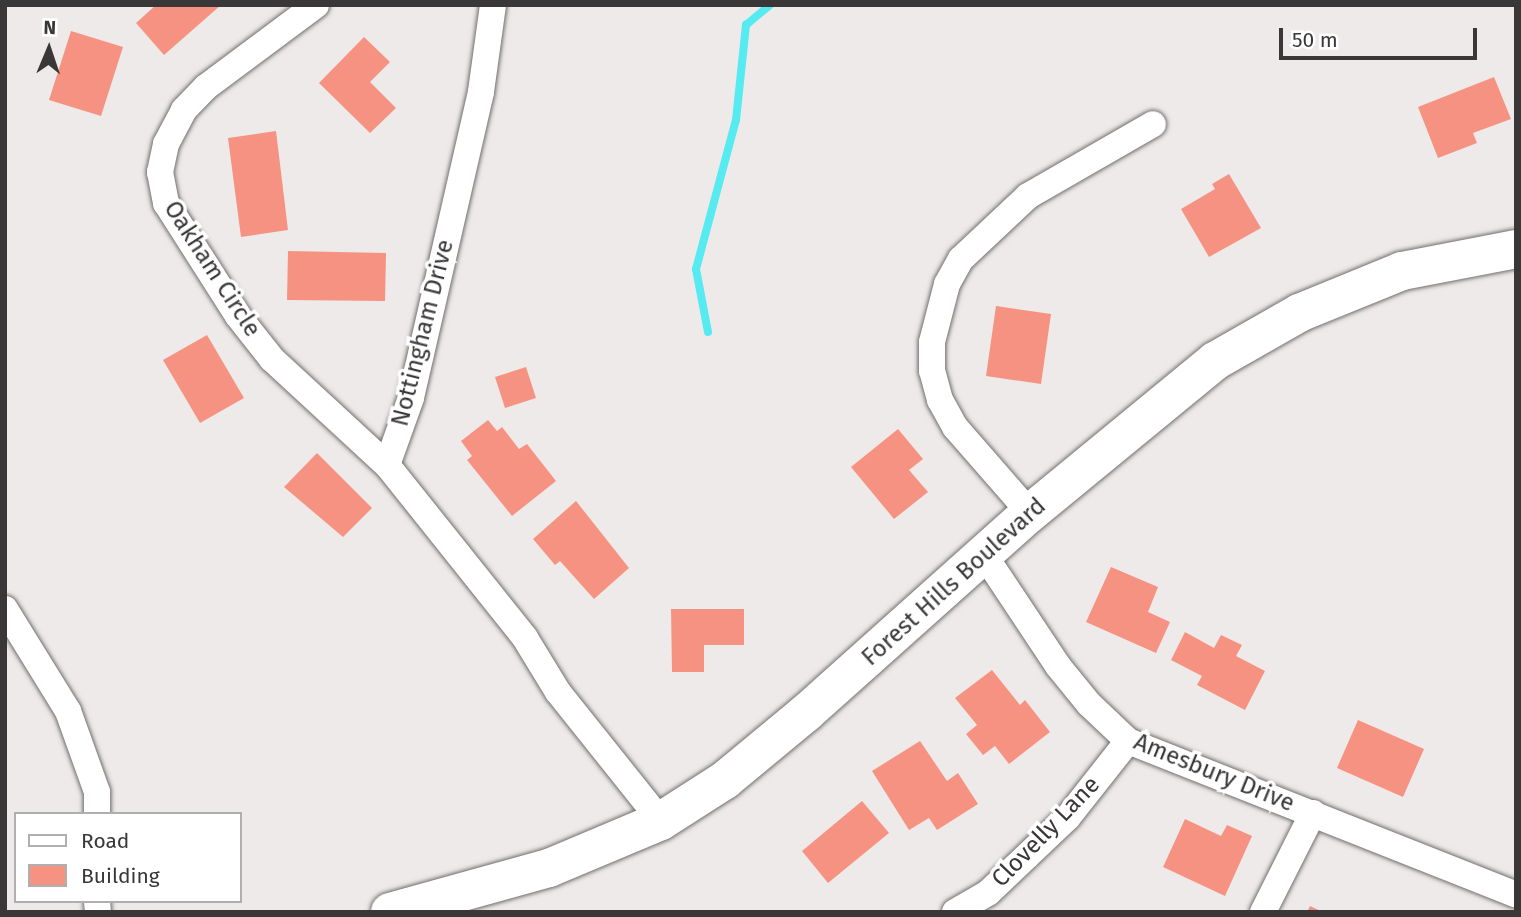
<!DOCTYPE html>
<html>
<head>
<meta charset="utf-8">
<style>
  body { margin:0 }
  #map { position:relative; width:1521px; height:917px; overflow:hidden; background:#eeeae9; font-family:"Fira Sans",sans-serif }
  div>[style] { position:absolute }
  .stream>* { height:8px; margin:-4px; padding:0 4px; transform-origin:4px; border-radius:4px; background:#56eaf1 }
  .building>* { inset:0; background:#f69281 }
  .roads { filter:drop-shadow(0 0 2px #726f6e) drop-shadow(0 0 2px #726f6e) }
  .street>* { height:26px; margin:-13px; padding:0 13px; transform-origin:13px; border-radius:13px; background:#fff }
  .secondary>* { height:38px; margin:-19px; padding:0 19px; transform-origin:19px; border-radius:19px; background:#fff }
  span { translate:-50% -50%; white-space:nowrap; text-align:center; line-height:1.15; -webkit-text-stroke:7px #fff; paint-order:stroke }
  .street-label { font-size:24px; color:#393737 }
  .frame { position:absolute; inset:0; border:7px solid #393737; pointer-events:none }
  .legend { position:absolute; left:14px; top:812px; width:228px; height:91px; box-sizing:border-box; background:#fff; border:2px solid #b0afaf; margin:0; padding:9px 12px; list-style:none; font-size:21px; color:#393737 }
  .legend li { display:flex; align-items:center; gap:14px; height:35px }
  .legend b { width:35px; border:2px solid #b0afaf }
  .north { position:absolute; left:14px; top:14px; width:70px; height:70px; -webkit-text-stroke:5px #fff; paint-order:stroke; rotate:2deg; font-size:19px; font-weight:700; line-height:28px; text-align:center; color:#393737 }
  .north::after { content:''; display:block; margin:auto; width:24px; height:32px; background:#393737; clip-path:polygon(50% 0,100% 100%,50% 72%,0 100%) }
  .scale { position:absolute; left:1279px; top:28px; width:198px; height:32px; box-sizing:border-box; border:4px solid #393737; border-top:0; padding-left:9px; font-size:21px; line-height:24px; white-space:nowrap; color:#393737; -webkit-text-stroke:5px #fff; paint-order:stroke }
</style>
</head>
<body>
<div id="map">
  <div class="stream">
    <div style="left:708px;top:332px;width:64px;rotate:-100.8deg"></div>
    <div style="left:696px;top:269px;width:154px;rotate:-75deg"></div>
    <div style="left:736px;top:120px;width:96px;rotate:-84deg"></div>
    <div style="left:746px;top:25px;width:31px;rotate:-40deg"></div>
  </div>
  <div class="building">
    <div style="clip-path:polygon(156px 5px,221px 5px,164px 55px,136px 23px)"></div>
    <div style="clip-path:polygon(71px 31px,123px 47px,101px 116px,49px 100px)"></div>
    <div style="clip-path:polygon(364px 37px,390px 62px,370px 82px,396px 108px,370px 133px,319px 83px)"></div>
    <div style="clip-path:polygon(1494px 77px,1511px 119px,1473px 133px,1477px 143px,1438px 158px,1418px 107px)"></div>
    <div style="clip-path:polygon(276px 131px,288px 230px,241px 237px,228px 138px)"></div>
    <div style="clip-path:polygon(1229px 174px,1261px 228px,1209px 257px,1181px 209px,1215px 189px,1212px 184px)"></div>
    <div style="clip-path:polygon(288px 251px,386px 253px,385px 301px,287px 300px)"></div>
    <div style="clip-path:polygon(996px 306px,1051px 314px,1041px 384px,986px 376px)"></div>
    <div style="clip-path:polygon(207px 335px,244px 398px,200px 423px,163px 360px)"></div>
    <div style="clip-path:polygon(526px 367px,536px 398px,505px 408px,495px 377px)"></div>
    <div style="clip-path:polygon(488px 420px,497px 431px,502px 427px,519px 449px,527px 444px,556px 481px,512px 516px,467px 460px,472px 456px,461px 441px)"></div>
    <div style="clip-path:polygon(898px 429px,923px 459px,909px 470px,928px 492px,894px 519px,851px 467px)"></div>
    <div style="clip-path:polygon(317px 453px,372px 508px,343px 537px,284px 487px)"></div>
    <div style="clip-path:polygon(576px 501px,629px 568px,594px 599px,560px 561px,555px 565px,533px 539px)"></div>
    <div style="clip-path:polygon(1111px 567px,1158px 587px,1148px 612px,1170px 622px,1156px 653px,1086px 622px)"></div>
    <div style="clip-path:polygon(671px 609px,744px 609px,744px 645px,704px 645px,704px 672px,672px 672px)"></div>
    <div style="clip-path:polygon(1185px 632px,1214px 648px,1221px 635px,1242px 645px,1236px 656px,1265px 671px,1245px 710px,1197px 685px,1202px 676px,1171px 660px)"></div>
    <div style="clip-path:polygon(992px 670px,1020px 705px,1025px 700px,1050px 732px,1009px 764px,995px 746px,983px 755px,966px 734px,977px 725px,955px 698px)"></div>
    <div style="clip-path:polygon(1358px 720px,1424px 749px,1403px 797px,1337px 768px)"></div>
    <div style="clip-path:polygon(920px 741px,947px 781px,958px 773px,978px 804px,937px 830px,929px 818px,909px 830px,872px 771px)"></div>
    <div style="clip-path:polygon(862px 801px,889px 833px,828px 883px,802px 851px)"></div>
    <div style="clip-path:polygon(1185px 819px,1221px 836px,1227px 825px,1252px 836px,1225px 896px,1163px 867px)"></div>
    <div style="clip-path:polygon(1310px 906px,1323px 912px,1307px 912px)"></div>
  </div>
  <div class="roads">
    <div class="street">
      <div style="left:316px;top:5px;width:137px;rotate:143.3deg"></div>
      <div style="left:206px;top:87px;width:32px;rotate:134deg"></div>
      <div style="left:184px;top:110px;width:38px;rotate:118deg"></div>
      <div style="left:166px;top:144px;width:29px;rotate:102deg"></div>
      <div style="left:160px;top:172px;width:32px;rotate:79deg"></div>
      <div style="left:166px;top:203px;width:134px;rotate:57.5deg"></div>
      <div style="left:238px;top:316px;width:55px;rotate:51.7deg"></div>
      <div style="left:272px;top:359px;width:156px;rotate:42.7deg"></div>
      <div style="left:493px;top:5px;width:88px;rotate:97.9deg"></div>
      <div style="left:481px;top:92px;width:314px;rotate:102.9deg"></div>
      <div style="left:411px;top:398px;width:71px;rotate:109.7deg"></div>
      <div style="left:387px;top:465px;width:221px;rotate:51.4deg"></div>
      <div style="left:525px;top:638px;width:63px;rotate:58.6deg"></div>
      <div style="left:558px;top:692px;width:165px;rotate:51.4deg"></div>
      <div style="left:1030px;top:513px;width:114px;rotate:-131.1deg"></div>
      <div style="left:955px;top:427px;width:31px;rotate:-119deg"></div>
      <div style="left:940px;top:400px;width:30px;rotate:-105deg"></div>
      <div style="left:932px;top:371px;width:29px;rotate:-90deg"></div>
      <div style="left:932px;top:342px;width:60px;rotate:-75.5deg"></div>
      <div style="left:947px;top:284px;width:29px;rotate:-61deg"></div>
      <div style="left:961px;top:259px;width:92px;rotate:-43.2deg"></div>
      <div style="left:1028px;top:196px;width:144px;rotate:-29.9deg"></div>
      <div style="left:985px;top:556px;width:132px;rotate:56.4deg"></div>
      <div style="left:1058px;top:666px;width:49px;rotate:50.8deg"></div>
      <div style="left:1089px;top:704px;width:54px;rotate:43.5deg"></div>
      <div style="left:1128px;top:741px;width:417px;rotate:21.6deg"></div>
      <div style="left:5px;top:609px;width:120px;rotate:58.3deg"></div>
      <div style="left:68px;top:711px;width:86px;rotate:70.3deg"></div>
      <div style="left:97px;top:792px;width:22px;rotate:90deg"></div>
      <div style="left:97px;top:901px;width:11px;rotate:85deg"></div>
      <div style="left:955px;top:912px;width:39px;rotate:-30deg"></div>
      <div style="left:989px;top:892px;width:109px;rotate:-43.5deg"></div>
      <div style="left:1068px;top:817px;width:97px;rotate:-51.7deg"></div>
      <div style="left:1263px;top:912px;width:111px;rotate:-63.2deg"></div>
    </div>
    <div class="secondary">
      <div style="left:390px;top:912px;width:165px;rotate:-15.5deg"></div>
      <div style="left:549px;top:868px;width:121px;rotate:-22.8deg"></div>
      <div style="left:661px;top:821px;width:76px;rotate:-32.6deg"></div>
      <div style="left:725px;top:780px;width:105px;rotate:-39.6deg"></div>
      <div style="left:806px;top:713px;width:300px;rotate:-41.8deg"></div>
      <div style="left:1030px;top:513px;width:239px;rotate:-39.4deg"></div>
      <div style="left:1215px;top:361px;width:97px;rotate:-29.7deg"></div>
      <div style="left:1299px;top:313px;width:111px;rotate:-22.2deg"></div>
      <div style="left:1402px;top:271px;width:116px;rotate:-10.9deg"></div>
    </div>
  </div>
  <div class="street-label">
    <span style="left:212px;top:269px;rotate:57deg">Oakham Circle</span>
    <span style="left:423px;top:333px;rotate:-76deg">Nottingham Drive</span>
    <span style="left:954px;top:582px;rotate:-42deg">Forest Hills Boulevard</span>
    <span style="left:1214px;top:773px;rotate:22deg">Amesbury Drive</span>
    <span style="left:1046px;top:832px;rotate:-46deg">Clovelly Lane</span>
  </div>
  <div class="frame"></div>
  <ul class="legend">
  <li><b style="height:9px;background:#fff"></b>Road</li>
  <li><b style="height:19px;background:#f69281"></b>Building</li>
  </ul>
  <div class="north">N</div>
  <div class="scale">50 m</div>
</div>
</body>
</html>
